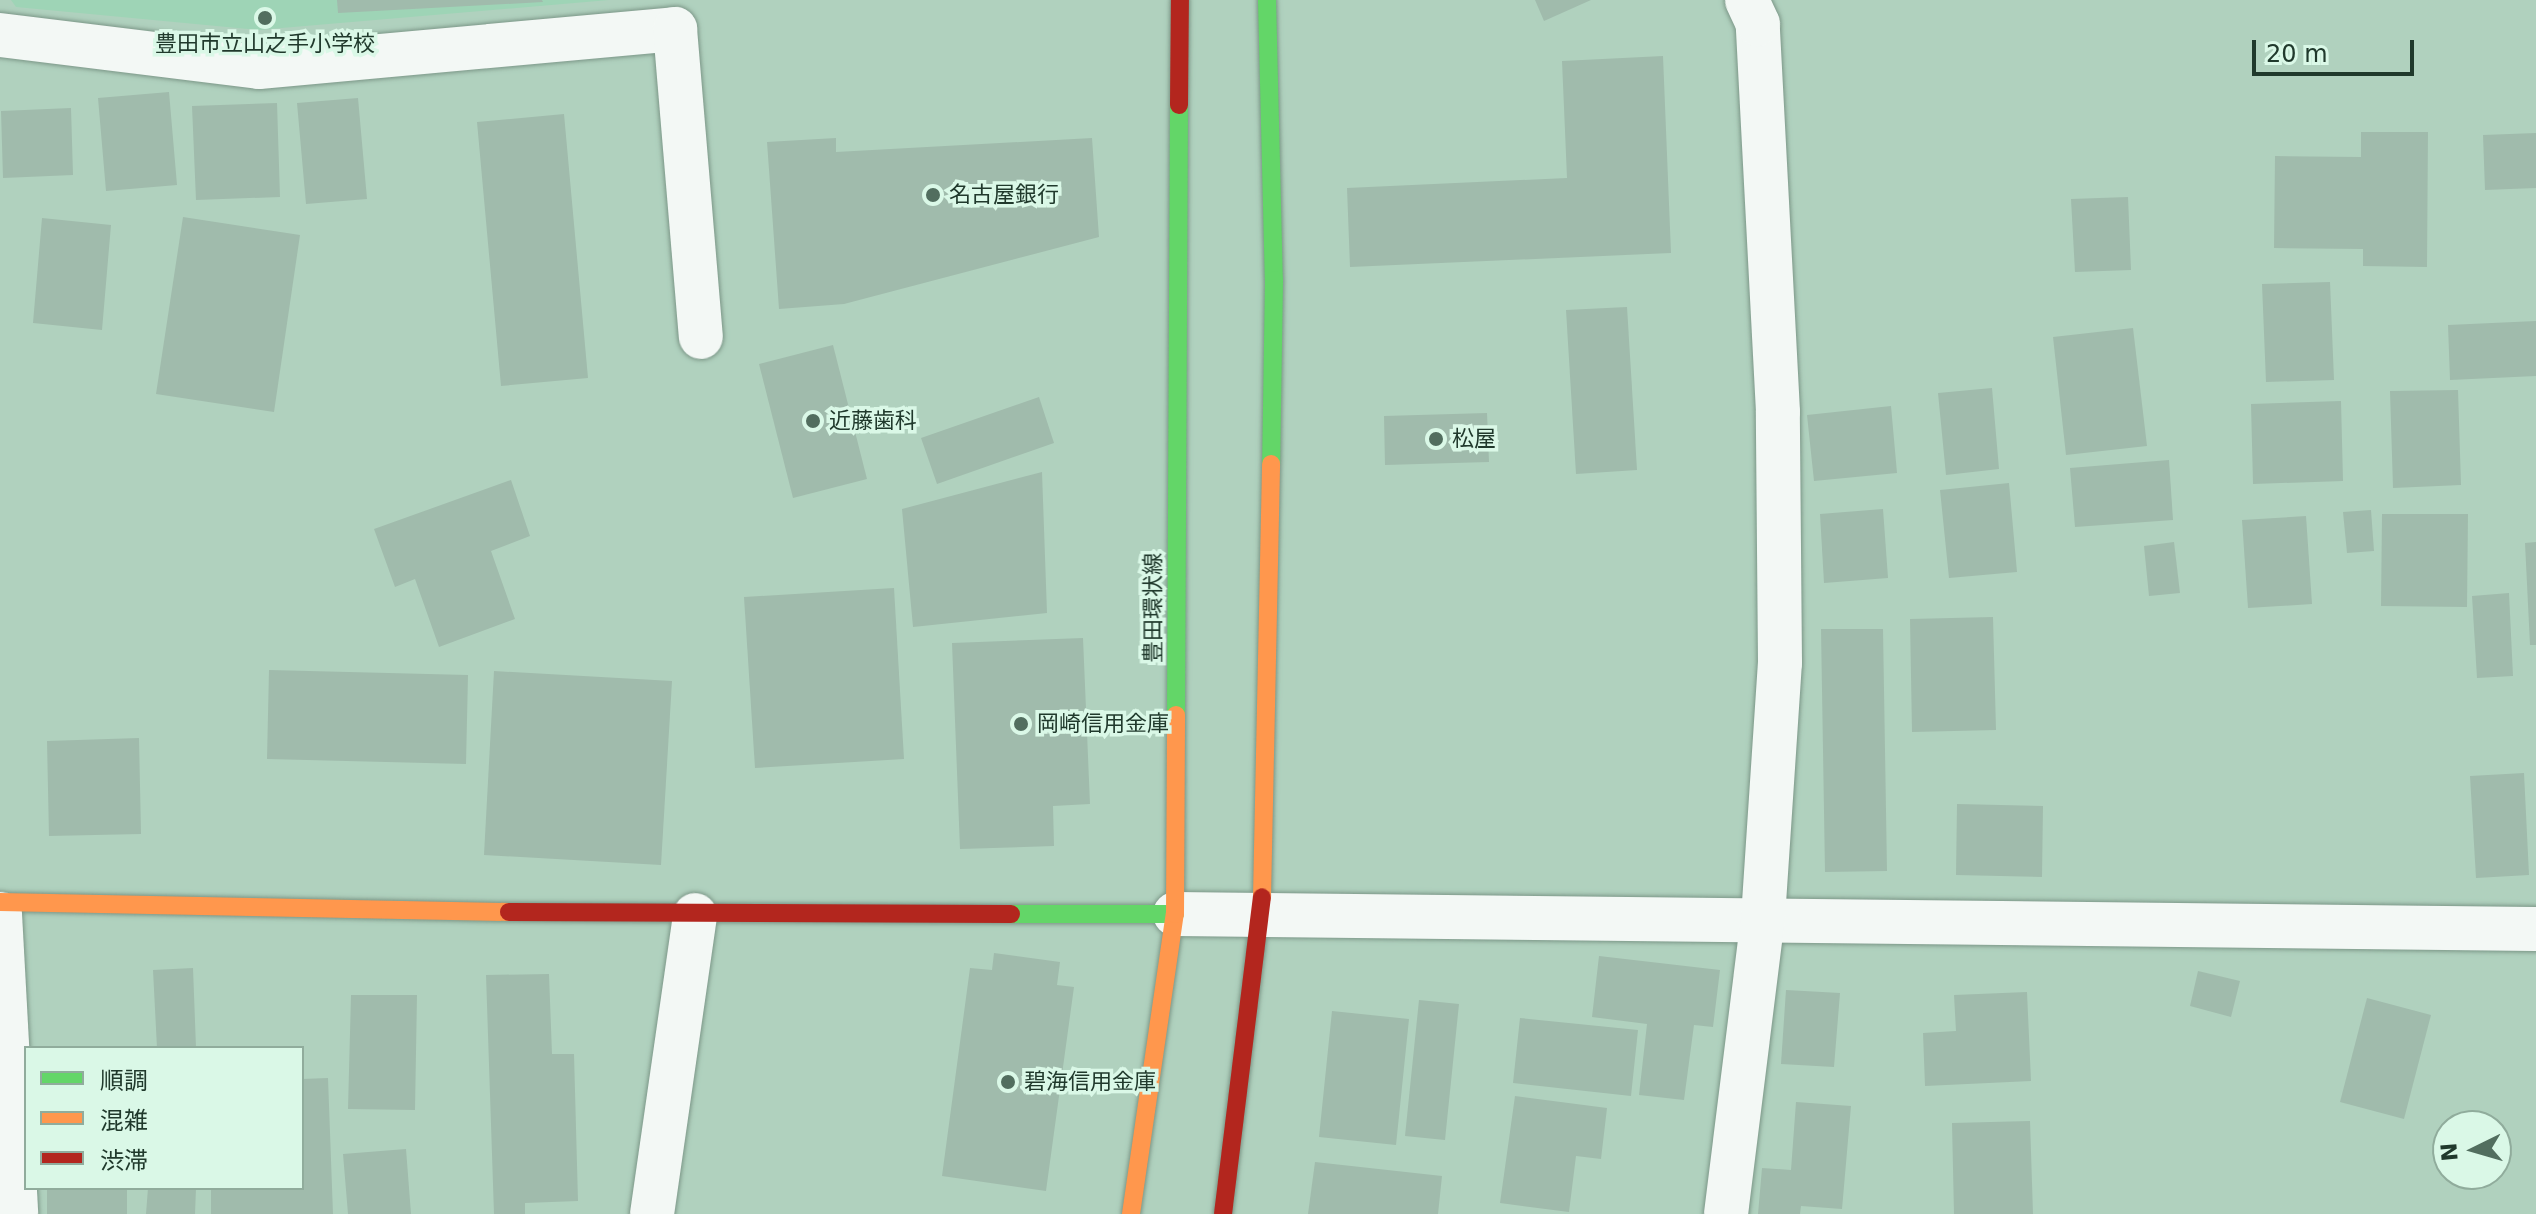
<!DOCTYPE html>
<html>
<head>
<meta charset="utf-8">
<style>
  body { margin:0 }
  #map { position:relative; width:2536px; height:1214px; overflow:hidden; background:#b0d1be; font-family:"DejaVu Sans","Noto Sans JP",sans-serif }
  div>[style] { position:absolute }
  .built>* { inset:0; background:#9ed4b6 }
  .building>* { inset:0; background:#a0bbac }
  .roads { filter:drop-shadow(0 0 2px #7c9788) drop-shadow(0 0 2px #7c9788) }
  .street>* { height:44px; margin:-22px; padding:0 22px; transform-origin:22px; border-radius:22px; background:#f3f8f5 }
  .fast>* { height:18px; margin:-9px; padding:0 9px; transform-origin:9px; border-radius:9px; background:#63d668 }
  .slow>* { height:18px; margin:-9px; padding:0 9px; transform-origin:9px; border-radius:9px; background:#ff974d }
  .jam>* { height:18px; margin:-9px; padding:0 9px; transform-origin:9px; border-radius:9px; background:#b3261e }
  .dots>* { width:22px; height:22px; translate:-50% -50%; box-sizing:border-box; border:4px solid #daf8e7; border-radius:50% }
  span { translate:-50% -50%; white-space:nowrap; text-align:center; line-height:1.15; -webkit-text-stroke:7px #daf8e7; paint-order:stroke }
  .poi-label { font-size:22px; color:#20392c }
  .left { translate:0 -50%; text-align:left }
  .street-label { font-size:22px; color:#20392c }
  .legend { position:absolute; left:24px; top:1046px; width:280px; height:144px; box-sizing:border-box; background:#daf8e7; border:2px solid #90ac9c; margin:0; padding:10px 14px; list-style:none; font-size:24px; color:#20392c }
  .legend li { display:flex; align-items:center; gap:16px; height:40px }
  .legend b { width:40px; border:2px solid #90ac9c }
  .north { position:absolute; left:2432px; top:1110px; width:80px; height:80px; box-sizing:border-box; background:#daf8e7; border:2px solid #90ac9c; border-radius:50%; rotate:265deg; font-size:22px; font-weight:700; line-height:32px; text-align:center; color:#20392c }
  .north::after { content:''; display:block; margin:auto; width:28px; height:36px; background:#526e5f; clip-path:polygon(50% 0,100% 100%,50% 72%,0 100%) }
  .scale { position:absolute; left:2252px; top:40px; width:162px; height:36px; box-sizing:border-box; border:4px solid #20392c; border-top:0; padding-left:10px; font-size:24px; line-height:28px; white-space:nowrap; color:#20392c; -webkit-text-stroke:6px #daf8e7; paint-order:stroke }
</style>
</head>
<body>
<div id="map">
  <div class="built">
    <div style="clip-path:polygon(11px 0,609px 0,258px 30px,16px 7px)"></div>
  </div>
  <div class="building">
    <div style="clip-path:polygon(337px 0,542px 0,543px 2px,338px 13px)"></div>
    <div style="clip-path:polygon(1535px 0,1591px 0,1544px 21px)"></div>
    <div style="clip-path:polygon(1663px 56px,1671px 253px,1350px 267px,1347px 188px,1567px 178px,1562px 61px)"></div>
    <div style="clip-path:polygon(169px 92px,177px 185px,106px 191px,98px 98px)"></div>
    <div style="clip-path:polygon(358px 98px,367px 199px,306px 204px,297px 103px)"></div>
    <div style="clip-path:polygon(277px 103px,280px 197px,196px 200px,192px 106px)"></div>
    <div style="clip-path:polygon(71px 108px,73px 175px,3px 178px,1px 111px)"></div>
    <div style="clip-path:polygon(564px 114px,588px 378px,501px 386px,477px 122px)"></div>
    <div style="clip-path:polygon(2361px 132px,2428px 132px,2427px 267px,2363px 266px,2363px 249px,2274px 248px,2275px 156px,2361px 157px)"></div>
    <div style="clip-path:polygon(2536px 133px,2536px 188px,2485px 190px,2483px 135px)"></div>
    <div style="clip-path:polygon(836px 138px,836px 152px,1092px 138px,1099px 237px,844px 304px,779px 309px,767px 142px)"></div>
    <div style="clip-path:polygon(2128px 197px,2131px 270px,2075px 272px,2071px 199px)"></div>
    <div style="clip-path:polygon(183px 217px,300px 235px,274px 412px,156px 394px)"></div>
    <div style="clip-path:polygon(42px 218px,111px 225px,102px 330px,33px 323px)"></div>
    <div style="clip-path:polygon(2330px 282px,2334px 380px,2266px 382px,2262px 284px)"></div>
    <div style="clip-path:polygon(1627px 307px,1637px 470px,1576px 474px,1566px 310px)"></div>
    <div style="clip-path:polygon(2536px 321px,2536px 376px,2450px 380px,2448px 325px)"></div>
    <div style="clip-path:polygon(2133px 328px,2147px 446px,2066px 455px,2053px 337px)"></div>
    <div style="clip-path:polygon(833px 345px,867px 479px,793px 498px,759px 364px)"></div>
    <div style="clip-path:polygon(1992px 388px,1999px 469px,1946px 475px,1938px 393px)"></div>
    <div style="clip-path:polygon(2458px 390px,2461px 485px,2393px 488px,2390px 391px)"></div>
    <div style="clip-path:polygon(1039px 397px,1054px 443px,937px 484px,921px 438px)"></div>
    <div style="clip-path:polygon(2341px 401px,2343px 481px,2253px 484px,2251px 404px)"></div>
    <div style="clip-path:polygon(1891px 406px,1897px 473px,1814px 481px,1807px 415px)"></div>
    <div style="clip-path:polygon(1487px 413px,1489px 462px,1385px 465px,1384px 416px)"></div>
    <div style="clip-path:polygon(2169px 460px,2173px 520px,2075px 527px,2070px 468px)"></div>
    <div style="clip-path:polygon(1042px 472px,1047px 613px,913px 627px,902px 509px)"></div>
    <div style="clip-path:polygon(511px 480px,530px 536px,491px 551px,515px 619px,439px 647px,415px 579px,395px 587px,374px 529px)"></div>
    <div style="clip-path:polygon(2009px 483px,2017px 572px,1949px 578px,1940px 490px)"></div>
    <div style="clip-path:polygon(1883px 509px,1888px 578px,1824px 583px,1820px 514px)"></div>
    <div style="clip-path:polygon(2371px 510px,2374px 551px,2347px 553px,2343px 512px)"></div>
    <div style="clip-path:polygon(2382px 514px,2468px 514px,2467px 607px,2381px 606px)"></div>
    <div style="clip-path:polygon(2306px 516px,2312px 604px,2248px 608px,2242px 520px)"></div>
    <div style="clip-path:polygon(2174px 542px,2180px 593px,2149px 596px,2144px 546px)"></div>
    <div style="clip-path:polygon(2536px 542px,2536px 645px,2530px 645px,2525px 543px)"></div>
    <div style="clip-path:polygon(894px 588px,904px 759px,755px 768px,744px 597px)"></div>
    <div style="clip-path:polygon(2509px 593px,2513px 676px,2477px 678px,2472px 596px)"></div>
    <div style="clip-path:polygon(1993px 617px,1996px 730px,1912px 732px,1910px 619px)"></div>
    <div style="clip-path:polygon(1821px 629px,1883px 629px,1887px 871px,1825px 872px)"></div>
    <div style="clip-path:polygon(1083px 638px,1090px 804px,1053px 806px,1054px 846px,960px 849px,952px 643px)"></div>
    <div style="clip-path:polygon(269px 670px,468px 675px,466px 764px,267px 759px)"></div>
    <div style="clip-path:polygon(494px 671px,672px 681px,661px 865px,484px 855px)"></div>
    <div style="clip-path:polygon(139px 738px,141px 834px,49px 836px,47px 741px)"></div>
    <div style="clip-path:polygon(2524px 773px,2529px 875px,2476px 878px,2470px 776px)"></div>
    <div style="clip-path:polygon(1957px 804px,2043px 806px,2042px 877px,1956px 875px)"></div>
    <div style="clip-path:polygon(994px 953px,1060px 962px,1057px 985px,1074px 987px,1046px 1191px,942px 1176px,970px 968px,992px 970px)"></div>
    <div style="clip-path:polygon(1599px 956px,1720px 970px,1713px 1027px,1694px 1025px,1684px 1100px,1639px 1095px,1647px 1024px,1592px 1017px)"></div>
    <div style="clip-path:polygon(193px 968px,196px 1048px,157px 1048px,153px 970px)"></div>
    <div style="clip-path:polygon(2198px 971px,2240px 981px,2231px 1017px,2190px 1006px)"></div>
    <div style="clip-path:polygon(549px 974px,552px 1054px,574px 1054px,578px 1201px,525px 1203px,525px 1214px,494px 1214px,486px 975px)"></div>
    <div style="clip-path:polygon(1786px 990px,1840px 993px,1834px 1067px,1781px 1064px)"></div>
    <div style="clip-path:polygon(2027px 992px,2031px 1081px,1925px 1086px,1923px 1033px,1956px 1031px,1954px 995px)"></div>
    <div style="clip-path:polygon(351px 995px,417px 995px,415px 1110px,348px 1109px)"></div>
    <div style="clip-path:polygon(2367px 998px,2431px 1015px,2404px 1119px,2340px 1102px)"></div>
    <div style="clip-path:polygon(1419px 1000px,1459px 1004px,1445px 1140px,1405px 1136px)"></div>
    <div style="clip-path:polygon(1332px 1011px,1409px 1019px,1396px 1145px,1319px 1137px)"></div>
    <div style="clip-path:polygon(1520px 1018px,1638px 1030px,1631px 1096px,1513px 1083px)"></div>
    <div style="clip-path:polygon(328px 1078px,333px 1214px,211px 1214px,211px 1188px,302px 1188px,302px 1079px)"></div>
    <div style="clip-path:polygon(1515px 1096px,1607px 1108px,1601px 1159px,1576px 1156px,1569px 1212px,1500px 1203px)"></div>
    <div style="clip-path:polygon(1796px 1102px,1851px 1106px,1842px 1209px,1801px 1206px,1800px 1214px,1758px 1214px,1762px 1168px,1791px 1170px)"></div>
    <div style="clip-path:polygon(2030px 1121px,2033px 1214px,1954px 1214px,1952px 1123px)"></div>
    <div style="clip-path:polygon(406px 1149px,411px 1214px,348px 1214px,343px 1154px)"></div>
    <div style="clip-path:polygon(1315px 1162px,1442px 1176px,1438px 1214px,1308px 1214px)"></div>
    <div style="clip-path:polygon(47px 1188px,127px 1188px,127px 1214px,47px 1214px)"></div>
    <div style="clip-path:polygon(148px 1188px,196px 1188px,195px 1214px,146px 1214px)"></div>
  </div>
  <div class="roads">
    <div class="street">
      <div style="left:0;top:35px;width:261px;rotate:7deg"></div>
      <div style="left:259px;top:67px;width:418px;rotate:-5.2deg"></div>
      <div style="left:675px;top:29px;width:309px;rotate:85.2deg"></div>
      <div style="left:0;top:914px;width:300px;rotate:86.9deg"></div>
      <div style="left:1175px;top:914px;width:1361px;rotate:0.63deg"></div>
      <div style="left:652px;top:1214px;width:302px;rotate:-81.8deg"></div>
      <div style="left:1726px;top:1214px;width:298px;rotate:-82.9deg"></div>
      <div style="left:1763px;top:918px;width:256px;rotate:-86.2deg"></div>
      <div style="left:1780px;top:663px;width:251px;rotate:-90.5deg"></div>
      <div style="left:1778px;top:412px;width:389px;rotate:-93deg"></div>
      <div style="left:1758px;top:24px;width:26px;rotate:-115deg"></div>
    </div>
    <div class="fast">
      <div style="left:1267px;top:0;width:280px;rotate:88.6deg"></div>
      <div style="left:1274px;top:280px;width:184px;rotate:90.9deg"></div>
      <div style="left:1176px;top:715px;width:610px;rotate:-89.72deg"></div>
      <div style="left:1011px;top:914px;width:164px"></div>
    </div>
    <div class="slow">
      <div style="left:1262px;top:897px;width:433px;rotate:-88.8deg"></div>
      <div style="left:0;top:902px;width:509px;rotate:1.13deg"></div>
      <div style="left:1131px;top:1214px;width:303px;rotate:-81.7deg"></div>
      <div style="left:1175px;top:914px;width:199px;rotate:-89.7deg"></div>
    </div>
    <div class="jam">
      <div style="left:1179px;top:105px;width:105px;rotate:-89.5deg"></div>
      <div style="left:509px;top:912px;width:502px;rotate:0.23deg"></div>
      <div style="left:1223px;top:1214px;width:319px;rotate:-83deg"></div>
    </div>
  </div>
  <div class="dots">
    <div style="left:265px;top:18px;background:#526e5f"></div>
    <div style="left:933px;top:195px;background:#526e5f"></div>
    <div style="left:813px;top:421px;background:#526e5f"></div>
    <div style="left:1436px;top:439px;background:#526e5f"></div>
    <div style="left:1021px;top:724px;background:#526e5f"></div>
    <div style="left:1008px;top:1082px;background:#526e5f"></div>
  </div>
  <div class="poi-label">
    <span style="left:265px;top:44px">豊田市立山之手小学校</span>
    <span class="left" style="left:949px;top:195px">名古屋銀行</span>
    <span class="left" style="left:829px;top:421px">近藤歯科</span>
    <span class="left" style="left:1452px;top:439px">松屋</span>
    <span class="left" style="left:1037px;top:724px">岡崎信用金庫</span>
    <span class="left" style="left:1024px;top:1082px">碧海信用金庫</span>
  </div>
  <div class="street-label">
    <span style="left:1153px;top:608px;rotate:-90deg">豊田環状線</span>
  </div>
  <ul class="legend">
  <li><b style="height:10px;background:#63d668"></b>順調</li>
  <li><b style="height:10px;background:#ff974d"></b>混雑</li>
  <li><b style="height:10px;background:#b3261e"></b>渋滞</li>
  </ul>
  <div class="north">N</div>
  <div class="scale">20 m</div>
</div>
</body>
</html>
